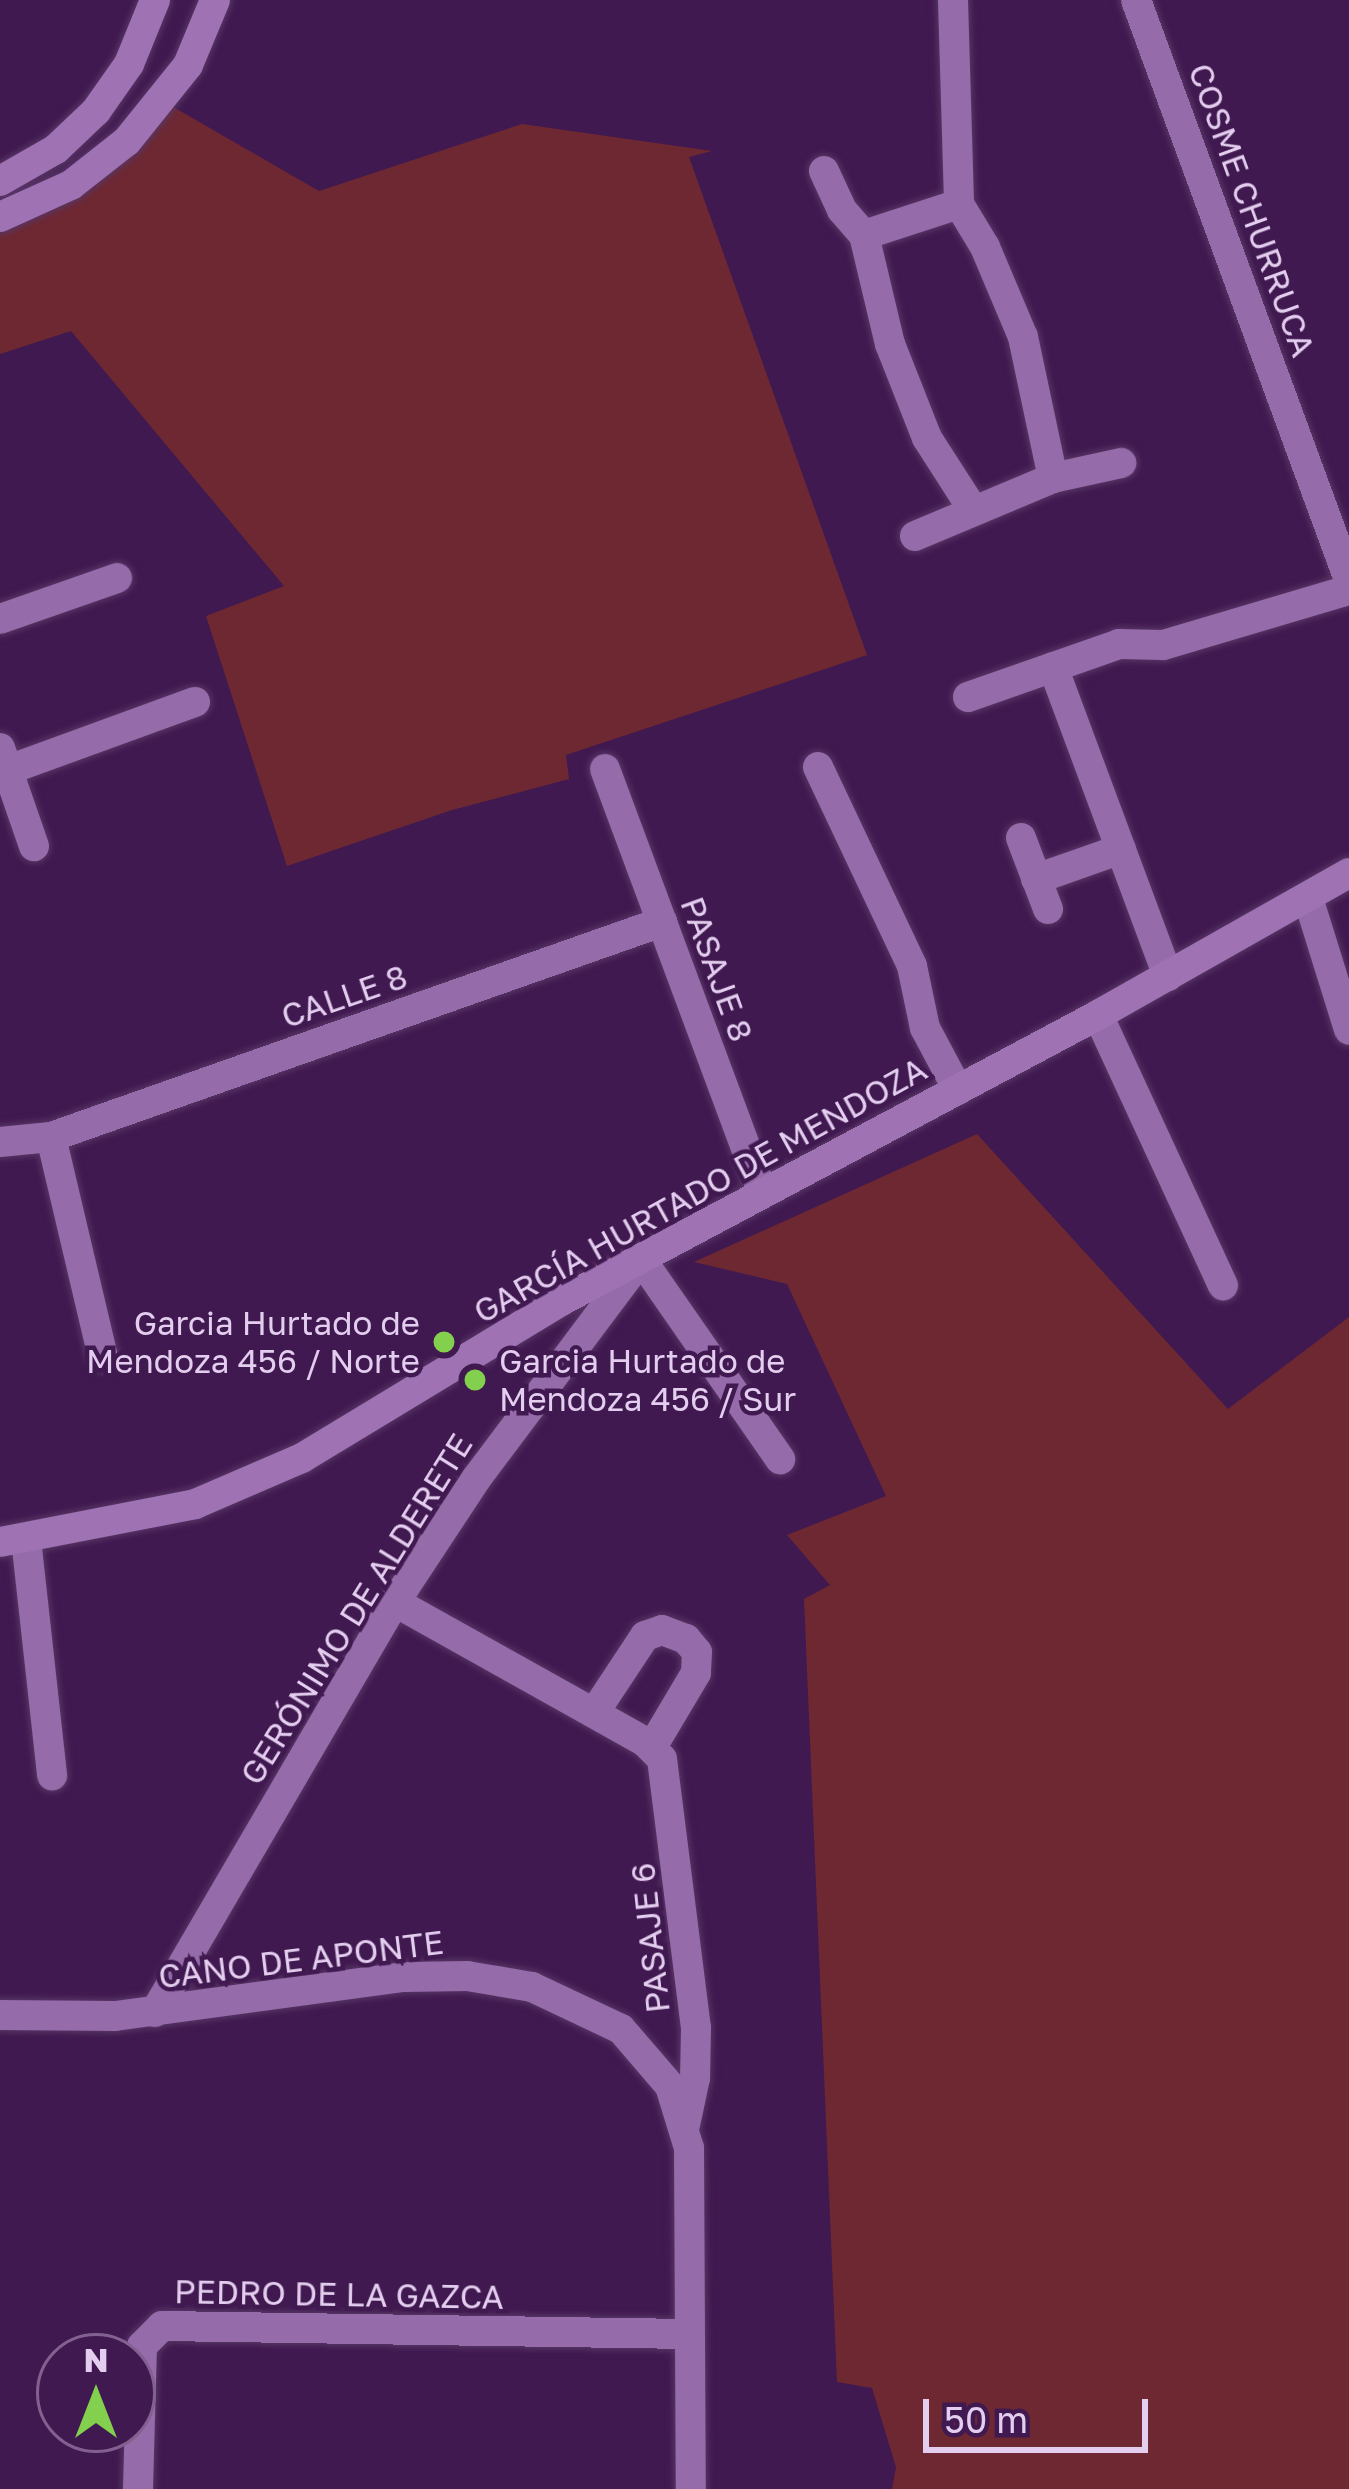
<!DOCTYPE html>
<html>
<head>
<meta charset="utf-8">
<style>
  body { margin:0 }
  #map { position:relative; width:1349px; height:2489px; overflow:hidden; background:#401950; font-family:"Golos Text",sans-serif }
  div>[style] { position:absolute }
  .green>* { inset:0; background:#6e2832 }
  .roads { filter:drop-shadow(0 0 3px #573665) drop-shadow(0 0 3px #573665) }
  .street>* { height:30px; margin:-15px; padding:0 15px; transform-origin:15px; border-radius:15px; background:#956ba9 }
  .secondary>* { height:30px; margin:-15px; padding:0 15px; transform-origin:15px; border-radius:15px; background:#9f72b4 }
  .dots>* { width:33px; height:33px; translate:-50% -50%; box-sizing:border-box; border:6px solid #401950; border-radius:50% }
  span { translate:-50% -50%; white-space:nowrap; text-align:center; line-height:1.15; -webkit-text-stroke:9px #401950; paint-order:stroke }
  .street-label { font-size:33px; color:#e4ceef }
  .poi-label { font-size:33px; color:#e4ceef }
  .right { translate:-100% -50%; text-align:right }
  .left { translate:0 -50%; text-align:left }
  .north { position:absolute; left:36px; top:2333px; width:120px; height:120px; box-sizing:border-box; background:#401950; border:3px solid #826190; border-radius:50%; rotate:0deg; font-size:33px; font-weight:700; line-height:48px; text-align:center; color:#e4ceef }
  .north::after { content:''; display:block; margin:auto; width:42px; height:54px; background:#83d04e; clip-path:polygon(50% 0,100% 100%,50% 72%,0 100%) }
  .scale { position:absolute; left:923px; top:2399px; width:225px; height:54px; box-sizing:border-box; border:6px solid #e4ceef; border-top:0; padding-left:15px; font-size:36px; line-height:42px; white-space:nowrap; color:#e4ceef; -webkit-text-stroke:9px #401950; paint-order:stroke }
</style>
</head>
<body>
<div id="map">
  <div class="green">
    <div style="clip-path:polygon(163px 101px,319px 191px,522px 124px,712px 151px,689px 157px,867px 655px,566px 755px,569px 779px,452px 810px,287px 866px,206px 616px,284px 586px,71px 331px,0 354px,0 217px)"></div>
    <div style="clip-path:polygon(977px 1134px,1228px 1409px,1349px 1317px,1349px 2489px,892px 2489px,896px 2467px,872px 2388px,837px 2382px,804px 1599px,830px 1585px,787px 1535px,886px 1496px,787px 1284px,694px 1262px)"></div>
  </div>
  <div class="roads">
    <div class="street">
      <div style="left:953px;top:0;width:204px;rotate:88.3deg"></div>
      <div style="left:959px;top:204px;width:50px;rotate:58.8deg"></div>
      <div style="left:985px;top:247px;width:98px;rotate:67.1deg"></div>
      <div style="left:1023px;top:337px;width:144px;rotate:78deg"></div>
      <div style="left:1136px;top:0;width:618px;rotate:69.83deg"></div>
      <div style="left:824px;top:171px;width:43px;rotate:65.2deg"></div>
      <div style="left:842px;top:210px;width:33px;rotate:49deg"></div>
      <div style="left:864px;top:235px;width:112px;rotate:76.6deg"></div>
      <div style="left:890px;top:344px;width:101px;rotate:68.5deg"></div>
      <div style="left:927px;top:438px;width:83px;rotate:57.3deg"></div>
      <div style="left:864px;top:235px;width:100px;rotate:-18.1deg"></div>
      <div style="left:915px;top:536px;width:150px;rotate:-22.8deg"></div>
      <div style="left:1053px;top:478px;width:70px;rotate:-12.4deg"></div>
      <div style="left:0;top:619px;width:124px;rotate:-19.3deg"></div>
      <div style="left:1053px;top:667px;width:330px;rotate:69.6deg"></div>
      <div style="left:968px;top:697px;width:160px;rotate:-19.3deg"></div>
      <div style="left:1119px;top:644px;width:44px;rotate:1.3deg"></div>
      <div style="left:1163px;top:645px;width:194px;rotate:-16.5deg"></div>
      <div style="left:0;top:748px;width:104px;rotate:70.9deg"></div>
      <div style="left:818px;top:767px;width:220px;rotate:64.7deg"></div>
      <div style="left:912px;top:966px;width:63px;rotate:78.2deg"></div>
      <div style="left:925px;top:1028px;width:70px;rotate:62deg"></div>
      <div style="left:605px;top:769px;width:452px;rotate:69.6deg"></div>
      <div style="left:8px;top:770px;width:199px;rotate:-20deg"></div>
      <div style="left:1021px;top:838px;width:76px;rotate:69.2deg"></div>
      <div style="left:1036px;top:879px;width:90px;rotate:-19.4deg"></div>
      <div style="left:1308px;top:898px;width:138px;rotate:72.7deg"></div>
      <div style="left:1098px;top:1015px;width:298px;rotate:65.2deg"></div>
      <div style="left:51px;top:1137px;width:226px;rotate:76.7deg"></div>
      <div style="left:0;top:1142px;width:51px;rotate:-5.6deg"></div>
      <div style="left:51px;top:1137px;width:648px;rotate:-19.39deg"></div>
      <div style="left:26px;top:1539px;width:238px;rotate:83.7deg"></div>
      <div style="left:395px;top:1602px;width:285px;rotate:29.2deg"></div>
      <div style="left:644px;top:1741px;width:25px;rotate:45deg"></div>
      <div style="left:662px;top:1759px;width:271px;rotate:82.8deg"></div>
      <div style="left:696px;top:2028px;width:50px;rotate:91.1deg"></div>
      <div style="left:695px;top:2078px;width:48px;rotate:102deg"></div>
      <div style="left:594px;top:1713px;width:92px;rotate:-56.5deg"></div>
      <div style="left:645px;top:1636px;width:18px;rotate:-19deg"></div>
      <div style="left:662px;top:1630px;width:26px;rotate:21deg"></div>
      <div style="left:686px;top:1639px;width:17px;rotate:50deg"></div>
      <div style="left:697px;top:1652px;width:21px;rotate:93deg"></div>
      <div style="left:696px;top:1673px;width:86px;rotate:120.7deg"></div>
      <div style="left:155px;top:2012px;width:475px;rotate:-59.7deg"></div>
      <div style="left:395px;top:1602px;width:147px;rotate:-56.6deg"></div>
      <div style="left:476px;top:1479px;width:275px;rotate:-53.1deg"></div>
      <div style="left:641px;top:1259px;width:244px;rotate:55.2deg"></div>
      <div style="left:0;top:2015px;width:115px;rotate:0.5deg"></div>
      <div style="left:115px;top:2016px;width:293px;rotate:-7.7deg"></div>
      <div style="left:405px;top:1977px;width:62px;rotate:-0.9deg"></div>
      <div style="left:467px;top:1976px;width:66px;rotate:9.6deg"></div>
      <div style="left:532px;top:1987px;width:98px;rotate:25.3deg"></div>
      <div style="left:621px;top:2029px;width:75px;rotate:49.3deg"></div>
      <div style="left:670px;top:2086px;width:65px;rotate:73deg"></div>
      <div style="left:689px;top:2148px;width:341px;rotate:89.7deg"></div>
      <div style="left:138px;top:2489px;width:143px;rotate:-88.4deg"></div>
      <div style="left:142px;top:2346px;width:28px;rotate:-45deg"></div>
      <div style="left:162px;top:2326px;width:525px;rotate:0.87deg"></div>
    </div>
    <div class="secondary">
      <div style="left:0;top:181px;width:64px;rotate:-29.7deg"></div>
      <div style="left:56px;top:149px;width:55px;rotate:-43.5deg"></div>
      <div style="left:96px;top:111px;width:57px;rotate:-54.9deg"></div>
      <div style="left:129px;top:64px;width:69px;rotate:-67.9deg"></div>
      <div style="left:0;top:217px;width:78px;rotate:-24.3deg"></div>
      <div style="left:71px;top:185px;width:71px;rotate:-38.2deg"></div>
      <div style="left:127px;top:141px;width:97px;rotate:-51.2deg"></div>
      <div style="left:188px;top:65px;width:70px;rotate:-67.4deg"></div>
      <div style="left:0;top:1542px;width:199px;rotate:-11deg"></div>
      <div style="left:195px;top:1504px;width:116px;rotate:-23.3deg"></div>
      <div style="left:302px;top:1458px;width:305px;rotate:-31.2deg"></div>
      <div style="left:563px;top:1300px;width:606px;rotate:-28.04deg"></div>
      <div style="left:1098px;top:1015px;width:288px;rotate:-29.5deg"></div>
    </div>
  </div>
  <div class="dots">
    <div style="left:444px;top:1342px;background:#83d04e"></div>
    <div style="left:475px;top:1380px;background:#83d04e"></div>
  </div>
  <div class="street-label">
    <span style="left:1252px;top:210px;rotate:70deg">COSME CHURRUCA</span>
    <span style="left:717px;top:969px;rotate:70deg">PASAJE 8</span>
    <span style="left:344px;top:996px;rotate:-19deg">CALLE 8</span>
    <span style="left:700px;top:1190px;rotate:-29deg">GARCÍA HURTADO DE MENDOZA</span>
    <span style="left:356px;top:1609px;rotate:-58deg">GERÓNIMO DE ALDERETE</span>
    <span style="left:650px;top:1938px;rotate:-96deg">PASAJE 6</span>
    <span style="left:301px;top:1959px;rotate:-7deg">CANO DE APONTE</span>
    <span style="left:339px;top:2294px;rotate:1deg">PEDRO DE LA GAZCA</span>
  </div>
  <div class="poi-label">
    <span class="right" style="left:420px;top:1342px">Garcia Hurtado de<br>Mendoza 456 / Norte</span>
    <span class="left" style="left:499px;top:1380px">Garcia Hurtado de<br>Mendoza 456 / Sur</span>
  </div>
  <div class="north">N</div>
  <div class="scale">50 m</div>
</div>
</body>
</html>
